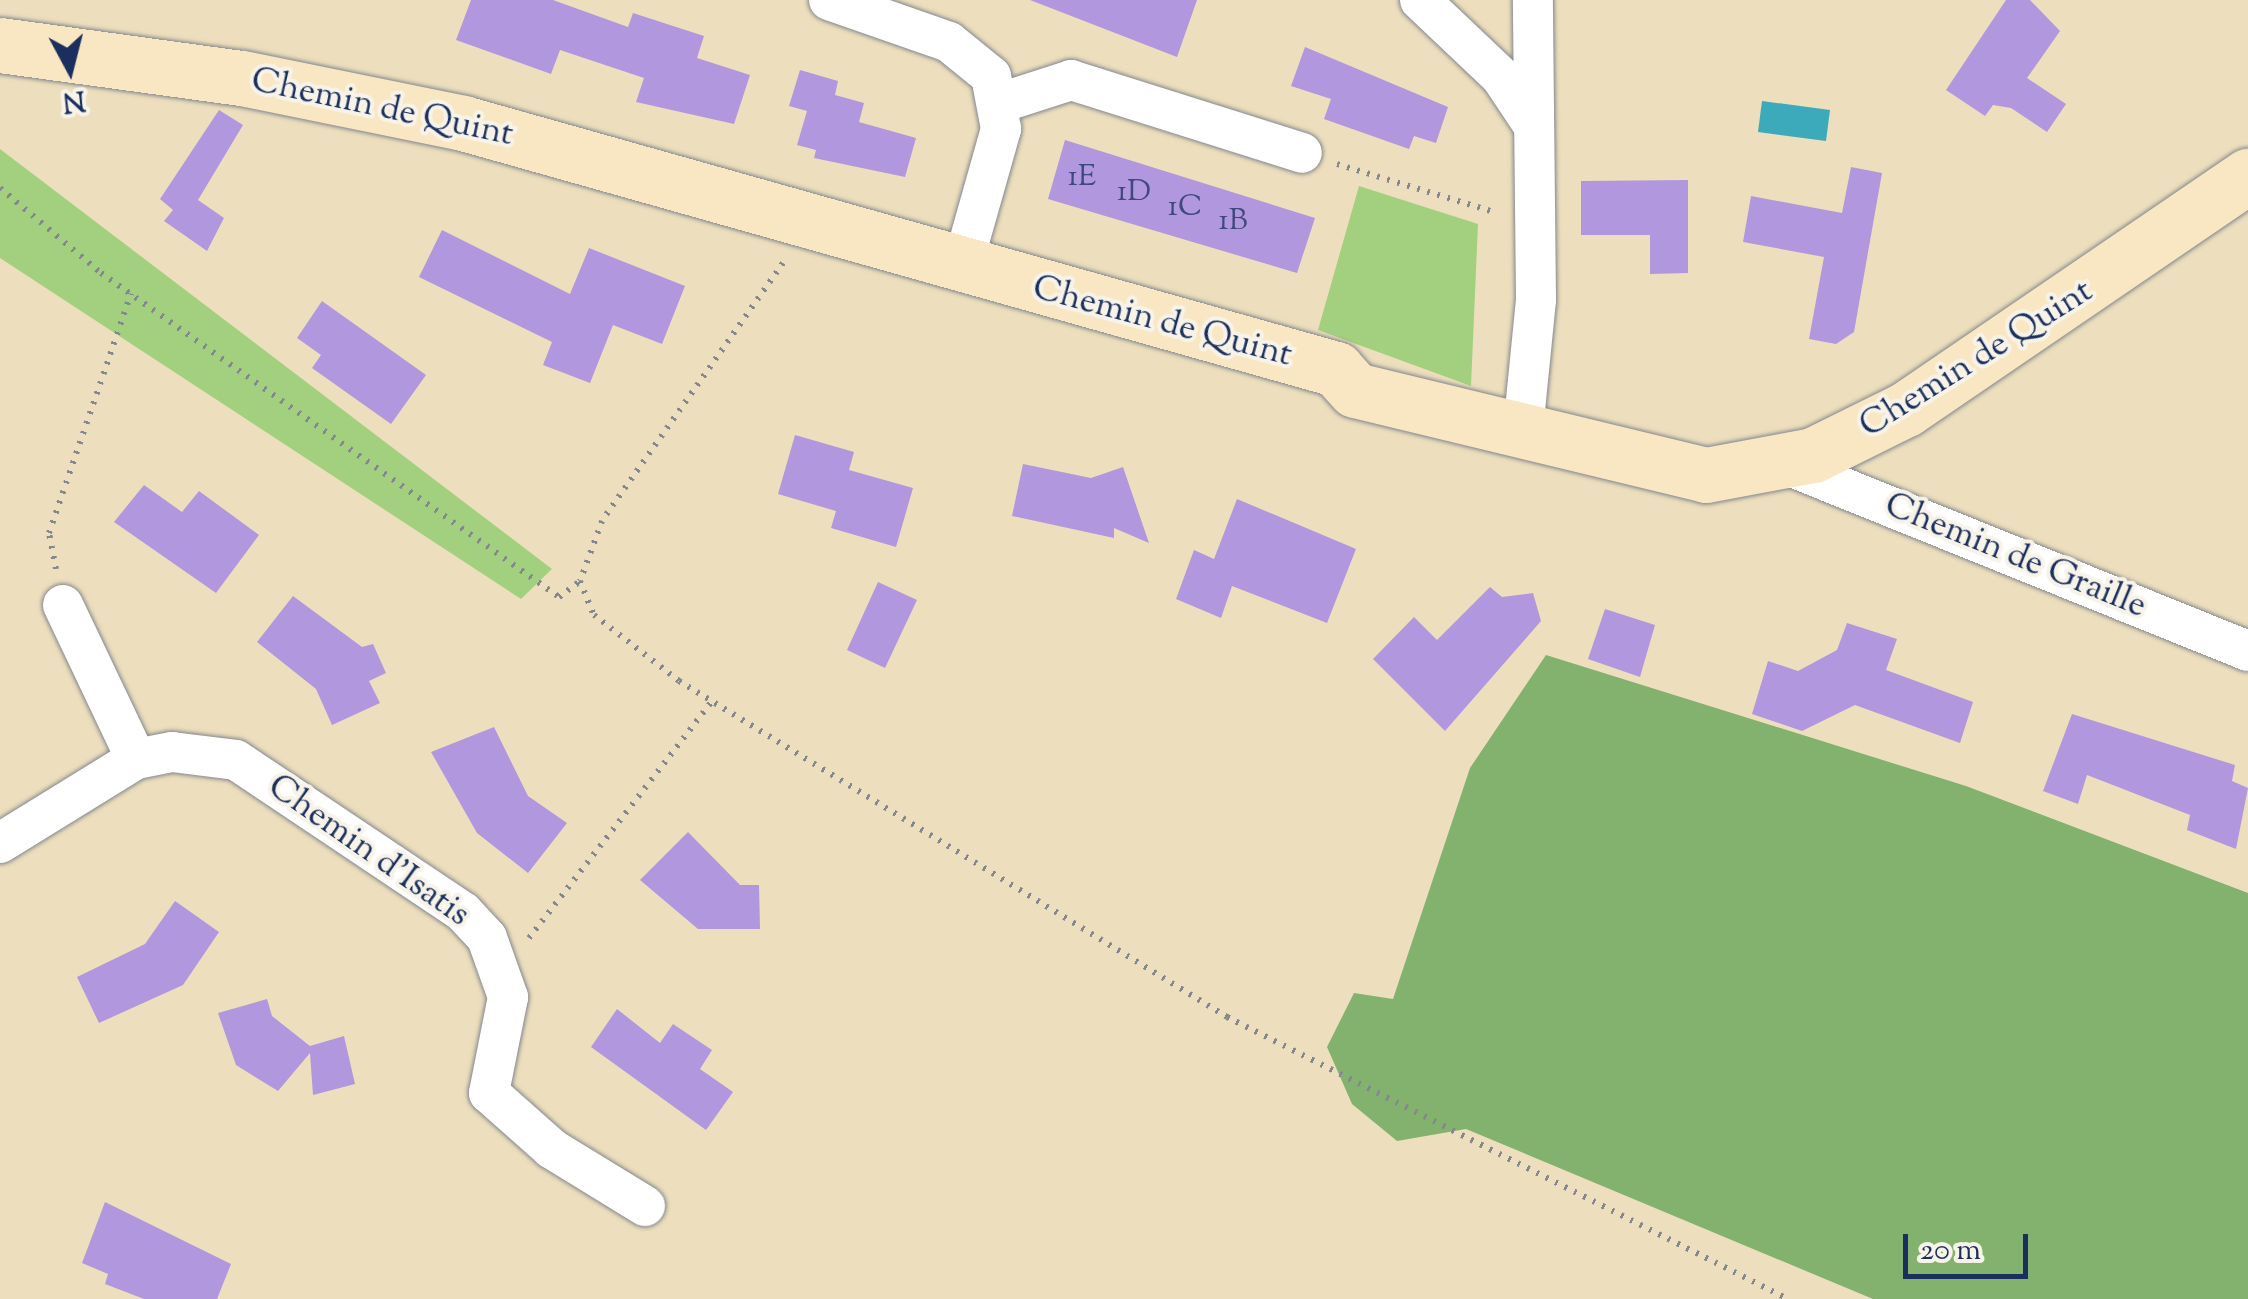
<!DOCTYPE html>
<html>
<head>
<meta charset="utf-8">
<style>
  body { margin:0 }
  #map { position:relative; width:2248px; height:1299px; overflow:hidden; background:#eddfbd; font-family:"Sorts Mill Goudy",serif }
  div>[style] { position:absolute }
  .green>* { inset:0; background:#a3d07e }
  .forest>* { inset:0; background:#82b26d }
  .water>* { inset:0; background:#3caabb }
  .building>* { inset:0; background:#b197de }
  .path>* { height:6px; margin-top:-3px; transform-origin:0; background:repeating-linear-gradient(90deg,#84878e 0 2.5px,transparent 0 10.5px) }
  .roads { filter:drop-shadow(0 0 2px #84878e) drop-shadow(0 0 2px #84878e) }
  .street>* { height:40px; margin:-20px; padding:0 20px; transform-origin:20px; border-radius:20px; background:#fff }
  .secondary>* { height:55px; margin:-27.5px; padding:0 27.5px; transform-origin:27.5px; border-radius:27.5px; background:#f9e7c3 }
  span { translate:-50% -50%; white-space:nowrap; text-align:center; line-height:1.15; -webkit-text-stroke:8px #f7f3e8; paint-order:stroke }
  .number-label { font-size:30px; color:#40497e }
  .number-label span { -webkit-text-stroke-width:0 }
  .street-label { font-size:35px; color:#1b2f5e }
  .north { position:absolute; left:20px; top:20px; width:100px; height:100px; -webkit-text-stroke:8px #f7f3e8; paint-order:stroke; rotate:173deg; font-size:28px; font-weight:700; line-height:40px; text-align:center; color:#1b2f5e }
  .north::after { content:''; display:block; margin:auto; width:35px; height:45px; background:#1b2f5e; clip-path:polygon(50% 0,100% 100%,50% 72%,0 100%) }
  .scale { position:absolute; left:1903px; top:1234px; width:125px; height:45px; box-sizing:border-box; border:5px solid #1b2f5e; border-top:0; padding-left:12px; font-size:30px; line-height:35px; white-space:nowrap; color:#1b2f5e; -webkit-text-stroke:8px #f7f3e8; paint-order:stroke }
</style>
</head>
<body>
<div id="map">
  <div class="green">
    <div style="clip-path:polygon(0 149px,552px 569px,521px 599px,0 258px)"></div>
    <div style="clip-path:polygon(1359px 186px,1478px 224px,1471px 386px,1318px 330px)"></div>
  </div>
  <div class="forest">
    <div style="clip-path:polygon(1546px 655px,1966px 786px,2248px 893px,2248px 1299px,1873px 1299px,1466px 1129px,1397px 1141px,1352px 1104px,1327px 1047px,1354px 993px,1393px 999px,1470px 768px)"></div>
  </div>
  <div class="water">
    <div style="clip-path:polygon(1762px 101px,1830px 110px,1826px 141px,1758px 132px)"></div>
  </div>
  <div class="building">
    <div style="clip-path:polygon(471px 0,553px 0,628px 27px,633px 13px,704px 36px,697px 58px,750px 75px,734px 124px,636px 102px,644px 78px,560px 50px,551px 74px,456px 40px)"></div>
    <div style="clip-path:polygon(1030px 0,1197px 0,1177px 57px)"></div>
    <div style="clip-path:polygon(2006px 0,2030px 0,2060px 31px,2027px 78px,2066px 104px,2047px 132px,2011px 108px,1993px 105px,1985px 116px,1946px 90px)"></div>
    <div style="clip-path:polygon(1305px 47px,1448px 107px,1436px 143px,1414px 136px,1409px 149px,1324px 119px,1331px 99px,1291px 86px)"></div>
    <div style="clip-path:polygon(800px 70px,838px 81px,835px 95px,864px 103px,859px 122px,916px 138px,905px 177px,814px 158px,816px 150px,797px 145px,807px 111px,789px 106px)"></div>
    <div style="clip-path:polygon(219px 110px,243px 125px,198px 200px,224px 218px,207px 251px,164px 221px,173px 210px,160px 199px)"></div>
    <div style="clip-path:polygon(1065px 140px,1315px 218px,1297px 273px,1048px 199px)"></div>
    <div style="clip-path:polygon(1851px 167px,1882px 173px,1854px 332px,1836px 344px,1809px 339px,1824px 257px,1743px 242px,1751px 196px,1842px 213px)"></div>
    <div style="clip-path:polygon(1688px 180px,1688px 273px,1650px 274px,1650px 235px,1581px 235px,1581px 181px)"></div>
    <div style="clip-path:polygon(442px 230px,570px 294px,589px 248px,685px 286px,662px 344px,613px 325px,590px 383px,543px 365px,552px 342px,419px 277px)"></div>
    <div style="clip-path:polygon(322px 301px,426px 375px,391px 424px,312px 368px,321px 355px,297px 338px)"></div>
    <div style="clip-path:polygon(795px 435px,854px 452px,849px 470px,913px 488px,896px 547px,831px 528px,836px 511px,778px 494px)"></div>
    <div style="clip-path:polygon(1023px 464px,1091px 478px,1123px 467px,1149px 543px,1114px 528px,1114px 538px,1012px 516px)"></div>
    <div style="clip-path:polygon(144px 485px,182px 512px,199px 491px,259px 535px,216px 593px,114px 522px)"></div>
    <div style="clip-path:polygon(1237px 499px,1356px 549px,1327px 623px,1232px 586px,1221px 618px,1176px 599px,1194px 550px,1214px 559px)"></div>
    <div style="clip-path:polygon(878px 582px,917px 600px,885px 668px,847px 650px)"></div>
    <div style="clip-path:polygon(1490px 587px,1502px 597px,1533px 593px,1541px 621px,1445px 731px,1373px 659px,1414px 617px,1437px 640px)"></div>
    <div style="clip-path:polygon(293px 596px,362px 647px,373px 644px,386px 673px,369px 681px,380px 703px,332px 725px,316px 689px,257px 642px)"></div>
    <div style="clip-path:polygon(1605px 609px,1655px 625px,1640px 677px,1588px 659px)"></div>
    <div style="clip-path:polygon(1847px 623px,1897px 639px,1886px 670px,1973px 702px,1960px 743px,1855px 705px,1802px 731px,1752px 714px,1768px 661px,1798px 671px,1837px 650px)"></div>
    <div style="clip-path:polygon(2072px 714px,2235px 765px,2232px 781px,2248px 788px,2236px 849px,2187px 830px,2190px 815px,2087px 775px,2078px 804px,2043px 791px)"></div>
    <div style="clip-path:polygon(494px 727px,528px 796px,567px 823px,528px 873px,477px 833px,431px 752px)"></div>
    <div style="clip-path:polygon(688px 832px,740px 885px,759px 885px,760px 929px,698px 929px,640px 880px)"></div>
    <div style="clip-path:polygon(175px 901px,219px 932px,183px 985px,99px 1023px,77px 977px,145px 944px)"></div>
    <div style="clip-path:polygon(267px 999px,272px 1016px,310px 1046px,344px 1036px,355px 1084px,313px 1095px,310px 1053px,278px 1091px,236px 1065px,218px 1013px)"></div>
    <div style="clip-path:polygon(617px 1009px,660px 1043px,673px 1024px,712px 1050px,700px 1069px,733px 1092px,706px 1130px,591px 1047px)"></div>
    <div style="clip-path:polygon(105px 1202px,231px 1264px,217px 1299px,144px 1299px,105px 1284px,108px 1274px,82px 1263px)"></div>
  </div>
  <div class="path">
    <div style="left:1337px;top:164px;width:167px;rotate:17deg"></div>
    <div style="left:0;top:188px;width:132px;rotate:40.1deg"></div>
    <div style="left:101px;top:273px;width:561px;rotate:35.28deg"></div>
    <div style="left:559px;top:597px;width:26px;rotate:-37deg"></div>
    <div style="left:783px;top:263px;width:315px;rotate:125.1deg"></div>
    <div style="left:602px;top:521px;width:64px;rotate:110.1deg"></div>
    <div style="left:580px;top:581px;width:37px;rotate:68deg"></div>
    <div style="left:594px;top:615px;width:108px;rotate:37.8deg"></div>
    <div style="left:679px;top:681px;width:643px;rotate:31.51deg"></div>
    <div style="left:1227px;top:1017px;width:628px;rotate:26.69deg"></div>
    <div style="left:56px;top:569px;width:37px;rotate:-101deg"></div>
    <div style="left:49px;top:533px;width:253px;rotate:-71.1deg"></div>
    <div style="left:529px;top:938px;width:299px;rotate:-52.3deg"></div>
  </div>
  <div class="roads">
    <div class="street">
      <div style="left:829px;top:0;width:127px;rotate:19.3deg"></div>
      <div style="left:949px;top:42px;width:54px;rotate:39deg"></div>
      <div style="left:991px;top:76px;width:54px;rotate:79.3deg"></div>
      <div style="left:1001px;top:129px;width:143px;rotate:105.8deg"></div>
      <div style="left:1420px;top:0;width:112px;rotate:43.5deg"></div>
      <div style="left:1501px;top:77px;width:58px;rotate:56.3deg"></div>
      <div style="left:1000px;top:103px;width:75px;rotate:-17.9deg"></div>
      <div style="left:1071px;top:80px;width:242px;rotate:17.5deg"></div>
      <div style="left:1523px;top:430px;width:131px;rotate:-84.3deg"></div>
      <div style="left:1536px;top:300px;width:300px;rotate:-90.6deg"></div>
      <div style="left:1782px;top:463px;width:502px;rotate:21.97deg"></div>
      <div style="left:63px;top:605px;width:170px;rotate:64.6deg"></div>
      <div style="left:0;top:843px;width:160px;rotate:-31.7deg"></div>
      <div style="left:136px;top:759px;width:37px;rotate:-11deg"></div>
      <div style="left:172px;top:752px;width:64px;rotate:7.1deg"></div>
      <div style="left:236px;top:760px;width:273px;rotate:33.8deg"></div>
      <div style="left:463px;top:912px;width:35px;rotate:47deg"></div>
      <div style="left:487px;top:938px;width:63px;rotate:70.4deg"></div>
      <div style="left:508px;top:997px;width:98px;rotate:101.2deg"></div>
      <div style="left:489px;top:1093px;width:84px;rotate:41.6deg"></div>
      <div style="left:552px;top:1149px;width:109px;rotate:31.5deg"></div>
    </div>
    <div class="secondary">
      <div style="left:0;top:45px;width:244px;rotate:7.8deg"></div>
      <div style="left:242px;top:78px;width:226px;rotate:11.5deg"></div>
      <div style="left:463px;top:123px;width:907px;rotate:15.74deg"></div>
      <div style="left:1336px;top:369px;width:28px;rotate:48deg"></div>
      <div style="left:1355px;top:390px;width:361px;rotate:13.6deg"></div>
      <div style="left:1706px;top:475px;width:109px;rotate:-10.6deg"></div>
      <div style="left:1813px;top:455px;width:104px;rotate:-26.3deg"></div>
      <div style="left:1906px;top:409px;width:414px;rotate:-34.3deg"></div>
    </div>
  </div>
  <div class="number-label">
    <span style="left:1082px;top:178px">1E</span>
    <span style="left:1134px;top:193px">1D</span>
    <span style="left:1185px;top:208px">1C</span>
    <span style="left:1233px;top:222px">1B</span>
  </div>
  <div class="street-label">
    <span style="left:382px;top:109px;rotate:12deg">Chemin de Quint</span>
    <span style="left:1162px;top:323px;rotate:15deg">Chemin de Quint</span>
    <span style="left:1977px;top:360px;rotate:-32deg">Chemin de Quint</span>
    <span style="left:2015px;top:557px;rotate:22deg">Chemin de Graille</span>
    <span style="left:368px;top:852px;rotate:35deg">Chemin d'Isatis</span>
  </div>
  <div class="north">N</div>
  <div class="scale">20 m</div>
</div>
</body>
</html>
